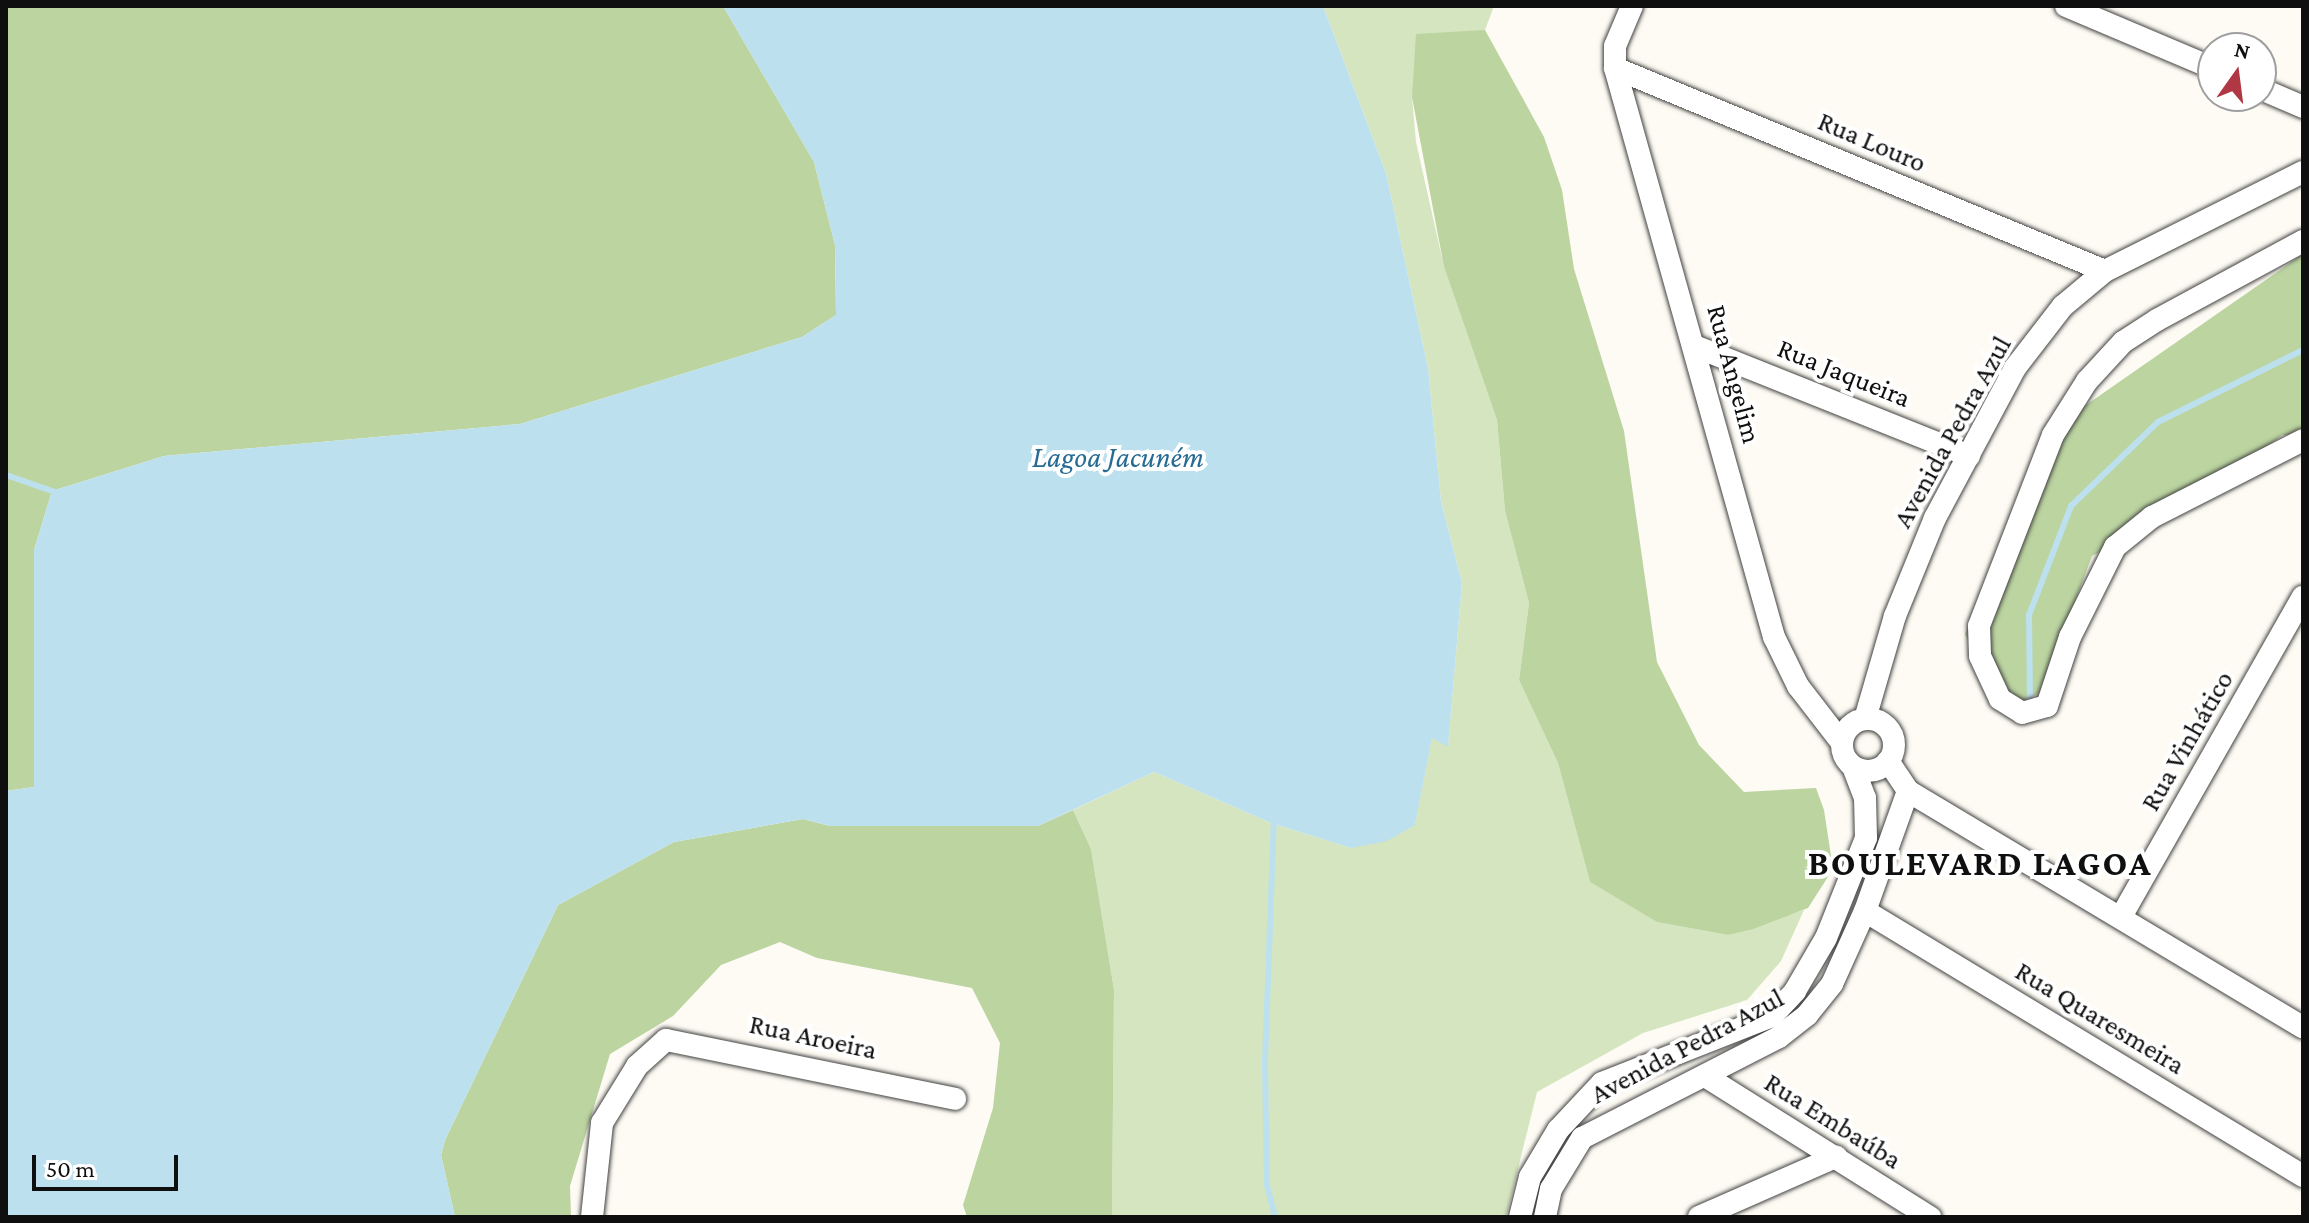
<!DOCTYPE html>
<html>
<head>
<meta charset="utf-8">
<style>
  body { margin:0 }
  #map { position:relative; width:2309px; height:1223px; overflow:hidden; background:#fdfbf3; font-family:"Crimson Pro",serif }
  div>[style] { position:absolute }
  .green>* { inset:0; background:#d5e5bf }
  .forest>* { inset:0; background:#bbd4a0 }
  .water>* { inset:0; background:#bde0ef }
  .stream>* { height:6px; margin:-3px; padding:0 3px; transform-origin:3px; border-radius:3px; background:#bde0ef }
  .roads { filter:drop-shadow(0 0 2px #424242) drop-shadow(0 0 2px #424242) }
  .minor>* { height:22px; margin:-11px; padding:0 11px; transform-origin:11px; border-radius:11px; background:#fff }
  .minor>.ring { margin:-11px; padding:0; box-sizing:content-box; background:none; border:22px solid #fff; border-radius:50% }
  span { translate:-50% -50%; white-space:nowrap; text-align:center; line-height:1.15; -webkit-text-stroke:8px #fff; paint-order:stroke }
  .street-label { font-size:28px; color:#0f0f0f }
  .water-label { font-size:30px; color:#266b93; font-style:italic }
  .district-label { font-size:36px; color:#0f0f0f; font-weight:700; letter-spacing:2px }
  .frame { position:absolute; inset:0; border:8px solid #0f0f0f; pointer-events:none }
  .north { position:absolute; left:2197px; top:32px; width:80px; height:80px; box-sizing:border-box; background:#fff; border:2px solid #9f9f9f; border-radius:50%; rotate:14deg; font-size:22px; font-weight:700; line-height:32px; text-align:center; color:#0f0f0f }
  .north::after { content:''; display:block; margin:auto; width:28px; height:36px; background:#b03744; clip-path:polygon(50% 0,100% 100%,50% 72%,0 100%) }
  .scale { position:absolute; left:32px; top:1155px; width:146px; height:36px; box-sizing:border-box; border:4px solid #0f0f0f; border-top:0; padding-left:10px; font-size:24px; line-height:28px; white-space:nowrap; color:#0f0f0f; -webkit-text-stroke:6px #fff; paint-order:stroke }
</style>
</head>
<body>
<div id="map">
  <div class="green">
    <div style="clip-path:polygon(1323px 6px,1494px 6px,1485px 30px,1427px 39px,1412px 97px,1416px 142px,1444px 267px,1497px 420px,1505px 511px,1529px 603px,1519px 680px,1558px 763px,1590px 882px,1658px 922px,1728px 935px,1804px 910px,1781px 961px,1747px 1000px,1643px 1033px,1537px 1092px,1506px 1217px,1112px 1217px,1114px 990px,1091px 849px,1073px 810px,1154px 772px,1271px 823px,1351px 848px,1415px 824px,1432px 737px,1448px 746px,1462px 583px,1441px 501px,1428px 368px,1386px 173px)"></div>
  </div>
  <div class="forest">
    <div style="clip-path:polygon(6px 6px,723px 6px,814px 162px,835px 245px,836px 315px,802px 337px,520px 424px,164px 456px,52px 491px,34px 550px,34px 787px,6px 791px)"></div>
    <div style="clip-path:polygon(1485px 30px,1544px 137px,1562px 190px,1574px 269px,1624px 431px,1657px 662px,1699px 745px,1744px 792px,1816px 788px,1824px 810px,1833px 869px,1808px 908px,1753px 929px,1728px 935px,1657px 922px,1590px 882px,1558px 763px,1519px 680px,1529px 603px,1505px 511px,1497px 420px,1444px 267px,1412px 97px,1416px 34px)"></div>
    <div style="clip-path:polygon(2303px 254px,2303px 435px,2282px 435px,2196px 503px,2092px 556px,2041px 692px,2014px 706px,1990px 683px,1965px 634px,2053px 428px)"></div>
    <div style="clip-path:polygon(1073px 810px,1091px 849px,1114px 990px,1112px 1217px,967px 1217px,963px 1205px,993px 1108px,1000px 1043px,972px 988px,817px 958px,780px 942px,721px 965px,673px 1016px,610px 1054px,570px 1186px,571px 1217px,455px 1217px,441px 1155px,445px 1140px,558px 905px,674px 842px,803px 819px,830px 826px,1038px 826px)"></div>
  </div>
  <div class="water">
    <div style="clip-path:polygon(723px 6px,1323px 6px,1386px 173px,1428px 368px,1441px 501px,1462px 583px,1448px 747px,1432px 738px,1415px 825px,1387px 841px,1351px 848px,1271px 823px,1154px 772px,1038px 826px,830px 826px,803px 819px,674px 842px,558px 905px,445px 1140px,441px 1155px,455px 1217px,6px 1217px,6px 791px,34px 787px,34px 550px,52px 491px,164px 456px,520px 424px,802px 337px,836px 315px,835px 245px,814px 162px)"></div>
  </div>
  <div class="stream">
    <div style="left:6px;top:475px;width:55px;rotate:19.1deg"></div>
    <div style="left:2030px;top:705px;width:90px;rotate:-90.6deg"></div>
    <div style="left:2029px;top:615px;width:117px;rotate:-68.9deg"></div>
    <div style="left:2071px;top:506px;width:121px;rotate:-44deg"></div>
    <div style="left:2158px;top:422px;width:162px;rotate:-26.4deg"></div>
    <div style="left:1274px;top:816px;width:247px;rotate:92.1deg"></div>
    <div style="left:1265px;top:1063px;width:122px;rotate:89.1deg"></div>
    <div style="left:1267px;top:1185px;width:33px;rotate:76deg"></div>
  </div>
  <div class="roads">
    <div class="minor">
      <div style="left:1632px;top:6px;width:43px;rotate:113deg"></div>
      <div style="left:1615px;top:46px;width:22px;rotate:90deg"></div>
      <div style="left:1615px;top:68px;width:591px;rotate:74.39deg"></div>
      <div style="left:1774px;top:637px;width:55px;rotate:63.9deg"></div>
      <div style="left:1798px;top:686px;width:72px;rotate:52.3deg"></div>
      <div style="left:2066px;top:6px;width:160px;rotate:22.9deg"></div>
      <div style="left:1615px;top:68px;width:530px;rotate:22.5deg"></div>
      <div style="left:2261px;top:89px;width:46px;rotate:23.2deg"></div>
      <div style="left:2303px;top:241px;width:166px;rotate:151.6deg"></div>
      <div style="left:2157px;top:320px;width:40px;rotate:147.1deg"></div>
      <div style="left:2123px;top:342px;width:53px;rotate:132.7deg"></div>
      <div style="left:2087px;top:381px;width:64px;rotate:122.2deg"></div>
      <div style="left:2053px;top:435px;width:205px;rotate:111.2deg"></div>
      <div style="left:1979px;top:626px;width:30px;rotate:88deg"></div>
      <div style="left:1980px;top:656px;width:47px;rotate:65.1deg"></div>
      <div style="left:2000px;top:699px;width:26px;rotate:32deg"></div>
      <div style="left:2022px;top:713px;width:26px;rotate:-16deg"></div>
      <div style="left:2047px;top:706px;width:73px;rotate:-71.6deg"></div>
      <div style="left:2070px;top:637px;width:101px;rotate:-63.4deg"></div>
      <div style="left:2115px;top:547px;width:48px;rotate:-39deg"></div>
      <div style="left:2152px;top:517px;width:169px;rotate:-27deg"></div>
      <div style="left:1697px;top:347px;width:293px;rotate:21.8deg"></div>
      <div style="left:1865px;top:719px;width:107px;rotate:-73.8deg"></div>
      <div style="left:1895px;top:616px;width:106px;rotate:-67.8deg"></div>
      <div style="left:1935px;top:518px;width:170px;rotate:-61.9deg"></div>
      <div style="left:2015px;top:368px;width:78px;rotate:-52.3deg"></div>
      <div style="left:2063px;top:306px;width:55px;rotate:-39.8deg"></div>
      <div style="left:2105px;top:271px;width:221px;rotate:-26.6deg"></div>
      <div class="ring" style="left:1842px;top:719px;width:30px;height:30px"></div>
      <div style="left:1888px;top:761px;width:36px;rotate:56deg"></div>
      <div style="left:1908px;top:791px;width:460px;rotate:30.9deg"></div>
      <div style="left:1865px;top:911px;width:512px;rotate:31.17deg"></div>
      <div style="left:2122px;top:915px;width:366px;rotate:-60.4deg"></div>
      <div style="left:1705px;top:1076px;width:266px;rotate:32.1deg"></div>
      <div style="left:592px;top:1217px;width:95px;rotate:-83.9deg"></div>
      <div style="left:602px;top:1123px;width:67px;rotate:-58.4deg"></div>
      <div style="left:637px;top:1066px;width:39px;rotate:-42deg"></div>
      <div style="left:666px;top:1040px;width:295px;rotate:11.5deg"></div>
      <div style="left:1520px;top:1217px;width:41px;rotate:-76deg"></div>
      <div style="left:1530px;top:1177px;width:55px;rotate:-59.2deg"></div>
      <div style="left:1558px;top:1130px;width:64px;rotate:-46.9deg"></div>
      <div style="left:1602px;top:1083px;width:183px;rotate:-21.5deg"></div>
      <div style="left:1772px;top:1016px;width:34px;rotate:-47deg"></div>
      <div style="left:1795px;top:991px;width:61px;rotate:-59.7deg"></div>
      <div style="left:1826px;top:938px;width:108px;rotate:-68.2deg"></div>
      <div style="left:1866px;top:838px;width:40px;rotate:-91.4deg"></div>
      <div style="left:1865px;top:798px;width:34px;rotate:-111deg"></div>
      <div style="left:1545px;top:1217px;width:29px;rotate:-78deg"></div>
      <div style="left:1551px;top:1189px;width:60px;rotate:-58.7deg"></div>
      <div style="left:1582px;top:1138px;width:221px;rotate:-27.1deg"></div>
      <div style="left:1779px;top:1037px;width:36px;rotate:-38deg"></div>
      <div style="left:1807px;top:1015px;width:40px;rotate:-51deg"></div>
      <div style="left:1832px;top:984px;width:80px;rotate:-65.7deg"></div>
      <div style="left:1865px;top:911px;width:127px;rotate:-70.3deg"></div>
      <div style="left:1699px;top:1217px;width:150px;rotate:-23.7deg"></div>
    </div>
  </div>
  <div class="street-label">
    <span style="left:1872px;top:142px;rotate:23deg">Rua Louro</span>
    <span style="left:1844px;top:373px;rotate:22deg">Rua Jaqueira</span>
    <span style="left:1734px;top:374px;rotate:75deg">Rua Angelim</span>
    <span style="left:1952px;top:432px;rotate:-61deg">Avenida Pedra Azul</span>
    <span style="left:2187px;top:741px;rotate:-60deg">Rua Vinhático</span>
    <span style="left:2100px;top:1018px;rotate:31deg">Rua Quaresmeira</span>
    <span style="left:813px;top:1037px;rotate:12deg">Rua Aroeira</span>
    <span style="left:1687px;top:1046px;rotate:-28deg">Avenida Pedra Azul</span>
    <span style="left:1833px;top:1121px;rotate:32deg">Rua Embaúba</span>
  </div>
  <div class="water-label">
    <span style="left:1118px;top:457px">Lagoa Jacuném</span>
  </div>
  <div class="district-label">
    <span style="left:1980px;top:864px">BOULEVARD LAGOA</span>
  </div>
  <div class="frame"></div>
  <div class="north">N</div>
  <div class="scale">50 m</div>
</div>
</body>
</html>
